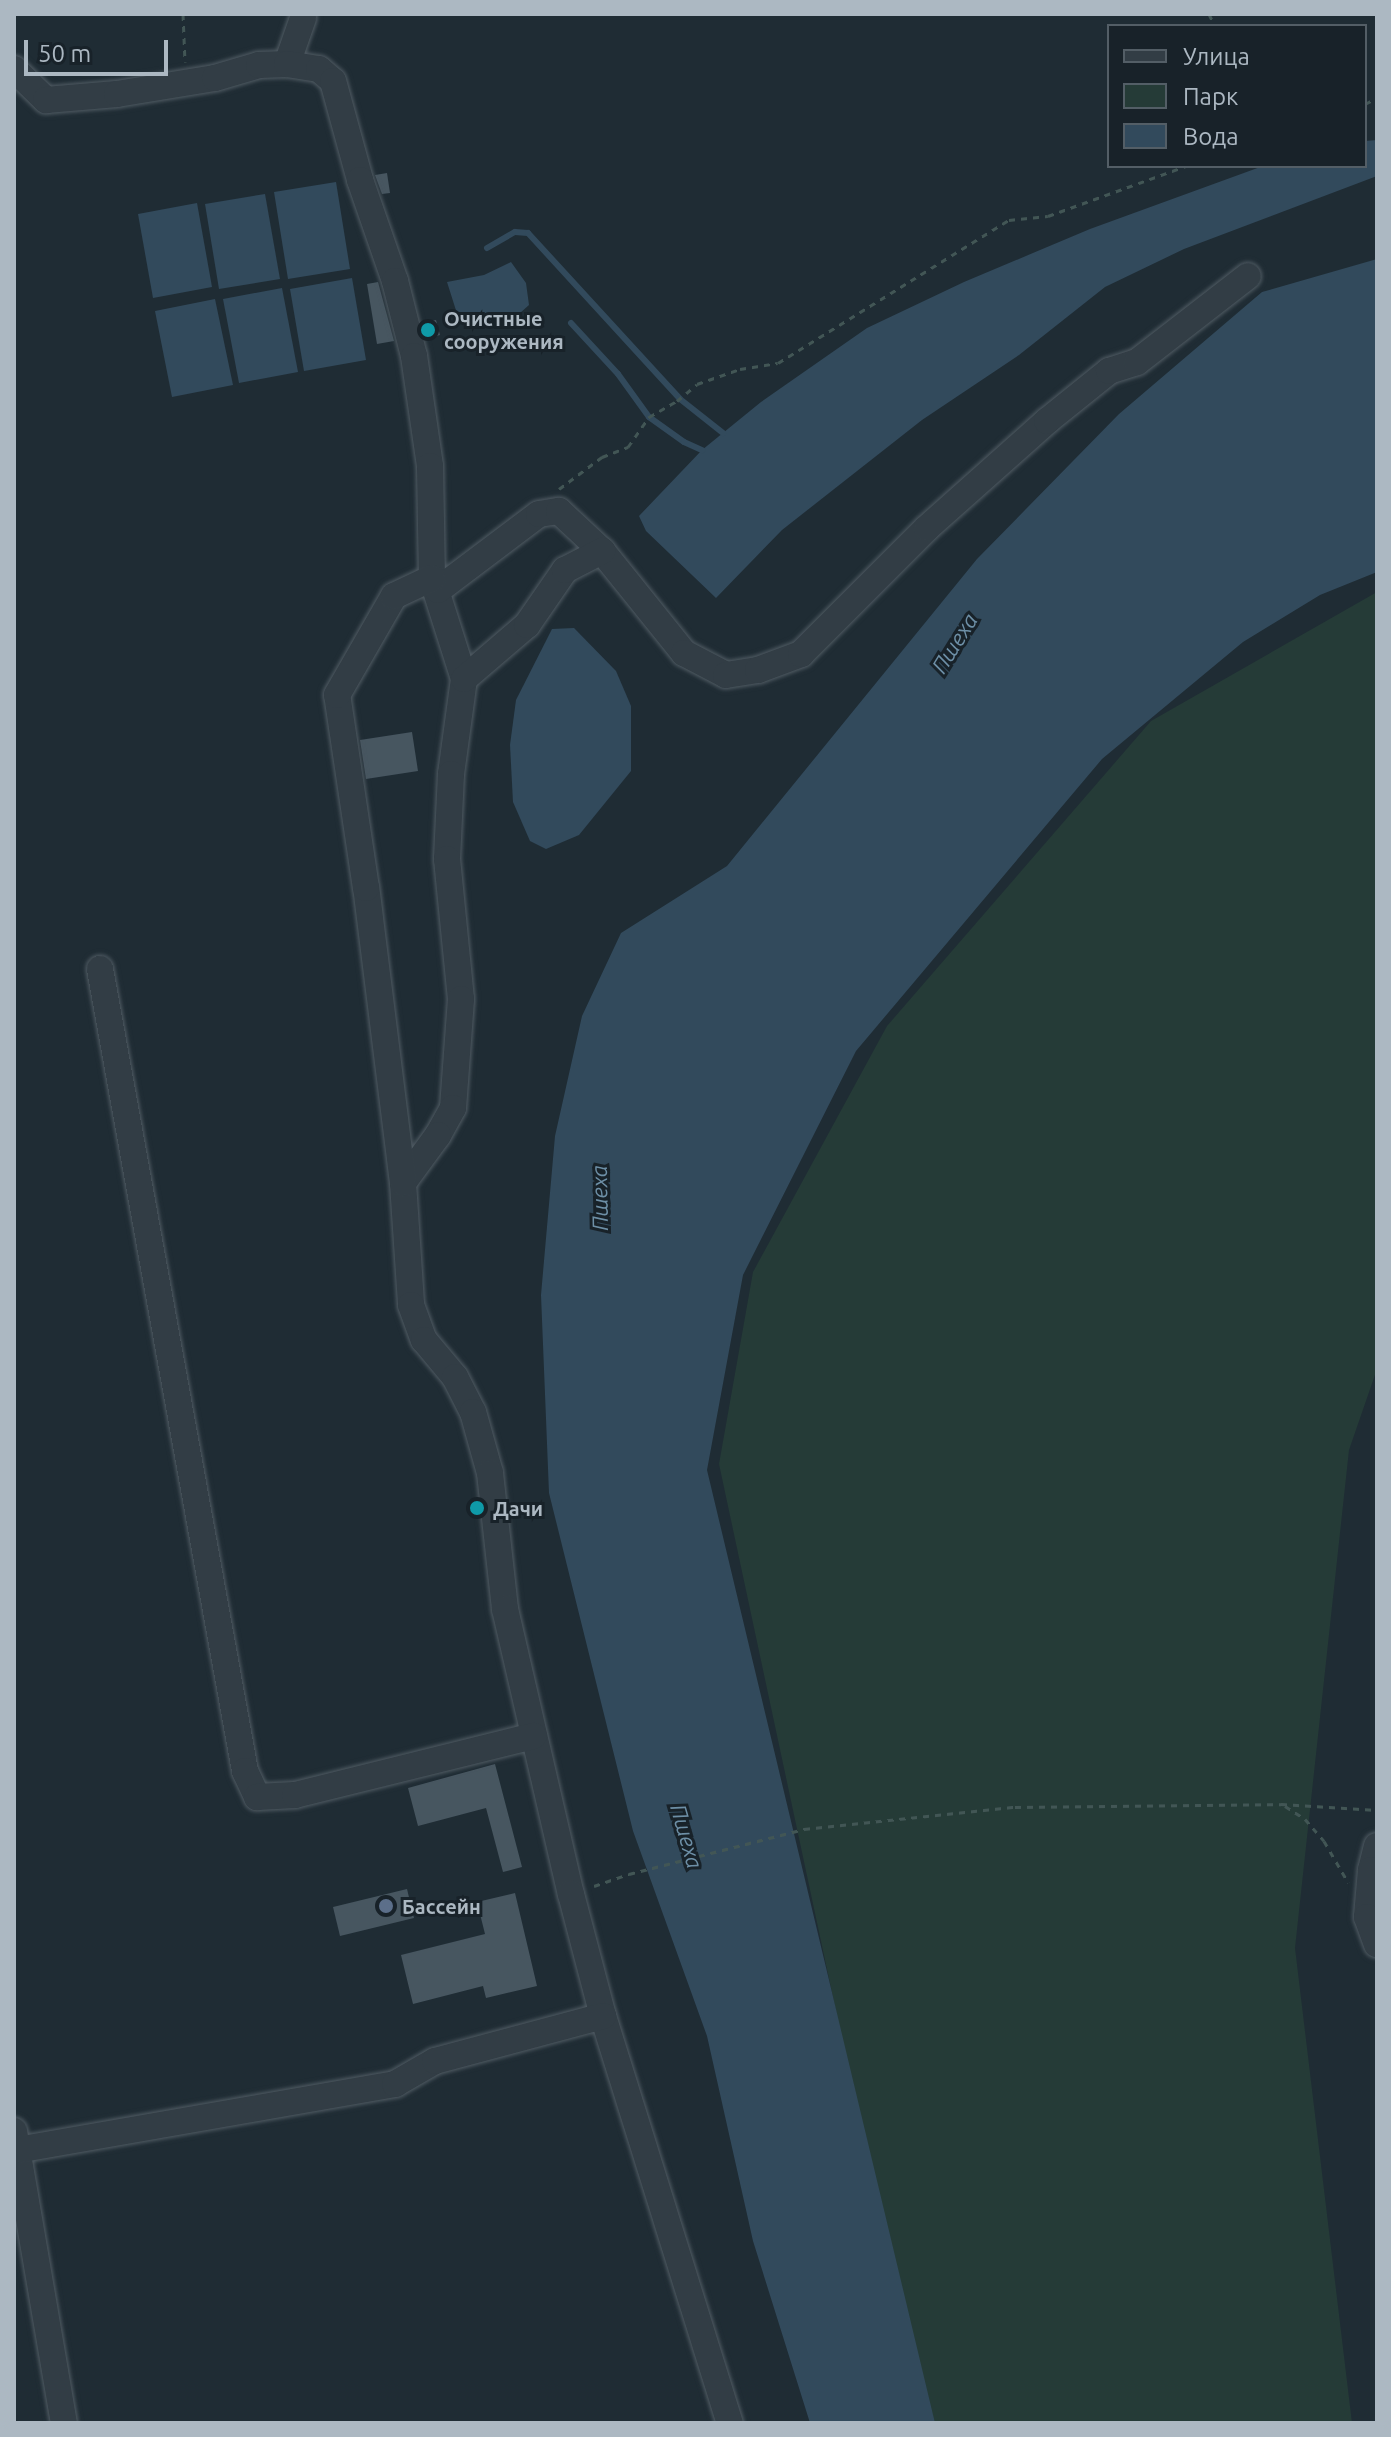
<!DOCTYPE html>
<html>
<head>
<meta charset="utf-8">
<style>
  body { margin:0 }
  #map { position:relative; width:1391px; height:2437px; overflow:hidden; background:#1f2c34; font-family:Ubuntu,sans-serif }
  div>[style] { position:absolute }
  .green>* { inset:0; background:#253b37 }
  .water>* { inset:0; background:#324a5c }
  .stream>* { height:6px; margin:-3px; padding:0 3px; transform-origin:3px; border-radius:3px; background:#324a5c }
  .building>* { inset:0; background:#475660 }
  .path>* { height:3px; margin-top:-1.5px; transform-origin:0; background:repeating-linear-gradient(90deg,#425655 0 6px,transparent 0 12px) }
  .roads { filter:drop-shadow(0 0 2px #505b63) drop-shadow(0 0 2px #505b63) }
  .minor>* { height:26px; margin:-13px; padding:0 13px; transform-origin:13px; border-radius:13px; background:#323d45 }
  .dots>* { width:22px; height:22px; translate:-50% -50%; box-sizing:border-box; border:4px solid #182229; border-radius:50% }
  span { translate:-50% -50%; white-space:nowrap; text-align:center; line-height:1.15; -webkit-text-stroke:6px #182229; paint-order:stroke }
  .poi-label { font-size:20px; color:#acb8c2; font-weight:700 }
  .left { translate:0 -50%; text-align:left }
  .water-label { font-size:22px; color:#6d8fa6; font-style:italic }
  .frame { position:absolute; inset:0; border:16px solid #acb8c2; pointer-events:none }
  .legend { position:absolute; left:1107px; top:24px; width:260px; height:144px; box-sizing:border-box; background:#182229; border:2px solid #535e66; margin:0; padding:10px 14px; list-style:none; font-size:24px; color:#acb8c2 }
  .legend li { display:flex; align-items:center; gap:16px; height:40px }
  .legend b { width:40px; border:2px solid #535e66 }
  .scale { position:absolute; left:24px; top:40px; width:144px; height:36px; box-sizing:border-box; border:4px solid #acb8c2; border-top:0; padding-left:10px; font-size:24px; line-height:28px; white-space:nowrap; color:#acb8c2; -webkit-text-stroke:6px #182229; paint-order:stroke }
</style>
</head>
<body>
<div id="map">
  <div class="green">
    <div style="clip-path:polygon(1377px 592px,1377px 1369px,1349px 1450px,1295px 1948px,1352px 2423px,924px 2423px,719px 1464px,753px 1272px,887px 1026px,1151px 721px)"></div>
  </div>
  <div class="water">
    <div style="clip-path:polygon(1377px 140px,1377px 176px,1184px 249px,1105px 287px,1019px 355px,922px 420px,782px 530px,716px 598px,646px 531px,639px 516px,702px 450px,761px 402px,867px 328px,964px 282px,1090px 229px,1263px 166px,1365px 166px,1365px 141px)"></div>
    <div style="clip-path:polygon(336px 182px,350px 269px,288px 279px,274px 192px)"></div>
    <div style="clip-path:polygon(265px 194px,280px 279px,219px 289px,205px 204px)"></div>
    <div style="clip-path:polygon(197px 203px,212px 287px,153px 298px,138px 214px)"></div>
    <div style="clip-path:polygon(1377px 259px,1377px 572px,1320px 595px,1243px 642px,1102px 759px,856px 1051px,743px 1275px,707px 1470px,935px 2423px,810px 2423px,753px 2241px,707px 2036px,633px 1831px,549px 1493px,541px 1295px,555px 1136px,582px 1016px,621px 933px,727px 866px,977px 559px,1119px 414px,1262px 292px)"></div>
    <div style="clip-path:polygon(511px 262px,526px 283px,529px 305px,510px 322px,478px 328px,460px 323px,447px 282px,484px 275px)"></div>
    <div style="clip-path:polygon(352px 278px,366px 360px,304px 371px,290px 289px)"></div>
    <div style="clip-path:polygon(282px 288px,298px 372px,239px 383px,223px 299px)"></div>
    <div style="clip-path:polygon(215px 299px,233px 385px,172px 397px,155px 311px)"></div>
    <div style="clip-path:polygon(574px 628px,616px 671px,631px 706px,631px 771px,579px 835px,546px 849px,530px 841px,513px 802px,510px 745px,516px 700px,552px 629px)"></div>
  </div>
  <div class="stream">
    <div style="left:487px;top:248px;width:32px;rotate:-30deg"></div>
    <div style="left:515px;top:232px;width:13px;rotate:4deg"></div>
    <div style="left:528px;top:233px;width:225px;rotate:47.5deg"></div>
    <div style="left:680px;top:399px;width:55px;rotate:38.3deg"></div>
    <div style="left:571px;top:323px;width:69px;rotate:47.3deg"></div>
    <div style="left:618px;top:374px;width:53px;rotate:54.2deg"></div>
    <div style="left:649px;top:417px;width:43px;rotate:35.5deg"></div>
    <div style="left:684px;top:442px;width:20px;rotate:24deg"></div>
  </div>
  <div class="building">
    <div style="clip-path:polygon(387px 173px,390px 193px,382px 194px,375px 175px)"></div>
    <div style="clip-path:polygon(378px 282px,394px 341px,377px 344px,367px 284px)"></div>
    <div style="clip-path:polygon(436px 320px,440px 335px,426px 339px,422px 323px)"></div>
    <div style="clip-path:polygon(412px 732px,418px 771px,366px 779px,360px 740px)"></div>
    <div style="clip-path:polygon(495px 1764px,522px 1867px,503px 1872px,486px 1808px,418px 1826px,408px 1788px)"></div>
    <div style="clip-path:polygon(407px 1889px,414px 1918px,340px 1936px,333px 1907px)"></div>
    <div style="clip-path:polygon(515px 1893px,537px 1986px,486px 1998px,483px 1986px,413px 2004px,401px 1955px,485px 1934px,477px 1902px)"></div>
  </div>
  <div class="path">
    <div style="left:183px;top:14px;width:48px;rotate:87.6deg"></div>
    <div style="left:1209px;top:14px;width:13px;rotate:63deg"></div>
    <div style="left:1365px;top:104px;width:13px;rotate:-27deg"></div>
    <div style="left:559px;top:489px;width:54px;rotate:-36.7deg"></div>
    <div style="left:602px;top:457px;width:28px;rotate:-21deg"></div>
    <div style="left:628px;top:447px;width:37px;rotate:-55deg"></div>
    <div style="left:649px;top:417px;width:32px;rotate:-30deg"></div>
    <div style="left:677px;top:401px;width:26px;rotate:-40deg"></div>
    <div style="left:697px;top:384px;width:46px;rotate:-19.2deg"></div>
    <div style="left:740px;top:369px;width:38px;rotate:-9deg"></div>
    <div style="left:778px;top:363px;width:272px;rotate:-31.8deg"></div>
    <div style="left:1009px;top:220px;width:39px;rotate:-6deg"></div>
    <div style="left:1048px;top:216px;width:147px;rotate:-19.9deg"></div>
    <div style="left:1285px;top:1806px;width:24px;rotate:33deg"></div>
    <div style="left:1305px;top:1819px;width:29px;rotate:49deg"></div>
    <div style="left:1324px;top:1841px;width:48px;rotate:59.7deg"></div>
    <div style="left:594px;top:1886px;width:37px;rotate:-19deg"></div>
    <div style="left:629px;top:1874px;width:181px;rotate:-14.4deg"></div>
    <div style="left:804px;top:1829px;width:212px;rotate:-6deg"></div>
    <div style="left:1015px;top:1807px;width:266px;rotate:-0.6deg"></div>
    <div style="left:1281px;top:1804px;width:96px;rotate:3.6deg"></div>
  </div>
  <div class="roads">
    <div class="minor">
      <div style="left:287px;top:64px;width:49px;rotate:-70.8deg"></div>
      <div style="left:14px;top:69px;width:45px;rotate:44.1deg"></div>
      <div style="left:46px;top:100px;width:71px;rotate:-4.8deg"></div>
      <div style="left:117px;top:94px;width:99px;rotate:-9.3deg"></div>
      <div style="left:215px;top:78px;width:46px;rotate:-16.5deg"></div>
      <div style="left:259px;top:65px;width:28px;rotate:-2deg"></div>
      <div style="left:287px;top:64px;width:32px;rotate:9deg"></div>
      <div style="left:319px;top:69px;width:18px;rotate:41deg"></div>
      <div style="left:333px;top:81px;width:103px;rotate:74.7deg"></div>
      <div style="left:360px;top:180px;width:107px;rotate:70.9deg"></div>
      <div style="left:395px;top:281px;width:77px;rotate:75.8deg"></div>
      <div style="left:414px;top:356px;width:111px;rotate:81.7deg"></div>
      <div style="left:430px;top:466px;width:112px;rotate:89deg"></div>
      <div style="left:432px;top:578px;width:106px;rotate:72.4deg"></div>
      <div style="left:464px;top:679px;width:96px;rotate:97.8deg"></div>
      <div style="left:451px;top:774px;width:85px;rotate:92.7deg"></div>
      <div style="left:447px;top:859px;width:141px;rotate:84.3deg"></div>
      <div style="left:461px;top:999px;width:109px;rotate:94.2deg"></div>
      <div style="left:453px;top:1108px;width:31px;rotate:119deg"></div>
      <div style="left:438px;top:1135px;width:59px;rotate:126.1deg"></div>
      <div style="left:403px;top:1183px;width:122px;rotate:86.2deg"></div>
      <div style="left:411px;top:1305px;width:37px;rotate:70deg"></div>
      <div style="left:424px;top:1340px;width:48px;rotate:50deg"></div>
      <div style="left:455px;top:1377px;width:39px;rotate:63deg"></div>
      <div style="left:473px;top:1412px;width:63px;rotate:74.4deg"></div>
      <div style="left:490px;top:1473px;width:137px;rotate:83.7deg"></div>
      <div style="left:505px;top:1609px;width:293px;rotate:77deg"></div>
      <div style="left:571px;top:1894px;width:126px;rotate:75.3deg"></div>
      <div style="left:603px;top:2016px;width:426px;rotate:72.7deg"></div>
      <div style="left:438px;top:590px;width:126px;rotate:-37deg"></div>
      <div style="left:539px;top:514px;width:20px;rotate:-9deg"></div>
      <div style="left:559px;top:511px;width:59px;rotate:42.9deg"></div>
      <div style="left:602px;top:551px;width:131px;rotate:51.2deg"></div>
      <div style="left:684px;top:653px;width:47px;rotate:27.6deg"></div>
      <div style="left:726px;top:675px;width:32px;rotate:-9deg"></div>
      <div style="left:758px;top:670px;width:46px;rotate:-20.4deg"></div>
      <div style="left:801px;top:654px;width:178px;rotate:-45deg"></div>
      <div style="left:927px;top:528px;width:161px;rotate:-41.7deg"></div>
      <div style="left:1047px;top:421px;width:80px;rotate:-38.9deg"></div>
      <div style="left:1109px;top:371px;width:29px;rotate:-18deg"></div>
      <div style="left:1137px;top:362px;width:140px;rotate:-37.8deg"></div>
      <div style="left:464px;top:679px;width:83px;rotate:-40.6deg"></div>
      <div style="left:527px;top:625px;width:67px;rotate:-55.4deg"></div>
      <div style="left:565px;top:570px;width:42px;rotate:-27.2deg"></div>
      <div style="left:100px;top:969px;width:815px;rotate:79.75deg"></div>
      <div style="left:245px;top:1771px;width:29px;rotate:65deg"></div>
      <div style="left:257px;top:1797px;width:38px;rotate:-3deg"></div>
      <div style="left:295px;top:1795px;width:246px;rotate:-13.9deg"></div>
      <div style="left:403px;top:1183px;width:297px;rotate:-97.1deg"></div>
      <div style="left:366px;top:888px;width:195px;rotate:-98.5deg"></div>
      <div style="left:337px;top:695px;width:114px;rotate:-60.1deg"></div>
      <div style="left:394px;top:596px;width:42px;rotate:-25.3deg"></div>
      <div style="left:1377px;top:1846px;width:25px;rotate:104deg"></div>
      <div style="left:1371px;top:1870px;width:47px;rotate:94.9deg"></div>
      <div style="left:1367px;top:1917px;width:29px;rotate:70deg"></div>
      <div style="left:14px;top:2131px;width:296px;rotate:80.3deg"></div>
      <div style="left:17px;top:2150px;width:384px;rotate:-9.9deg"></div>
      <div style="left:395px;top:2084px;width:46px;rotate:-29.9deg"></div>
      <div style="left:435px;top:2061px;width:174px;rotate:-15deg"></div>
    </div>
  </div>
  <div class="dots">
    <div style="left:428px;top:330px;background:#0f9aa8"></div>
    <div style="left:477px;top:1508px;background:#0f9aa8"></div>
    <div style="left:386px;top:1906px;background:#5c6f8a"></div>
  </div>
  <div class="poi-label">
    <span class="left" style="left:444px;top:330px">Очистные<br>сооружения</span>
    <span class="left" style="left:493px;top:1508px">Дачи</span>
    <span class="left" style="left:402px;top:1906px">Бассейн</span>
  </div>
  <div class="water-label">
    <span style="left:954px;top:643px;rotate:-58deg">Пшеха</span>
    <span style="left:599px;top:1198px;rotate:-91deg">Пшеха</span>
    <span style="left:687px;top:1836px;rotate:74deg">Пшеха</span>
  </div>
  <div class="frame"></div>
  <ul class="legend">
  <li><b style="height:10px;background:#323d45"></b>Улица</li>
  <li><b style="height:22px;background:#253b37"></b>Парк</li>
  <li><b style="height:22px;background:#324a5c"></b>Вода</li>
  </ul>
  <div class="scale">50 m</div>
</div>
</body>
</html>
